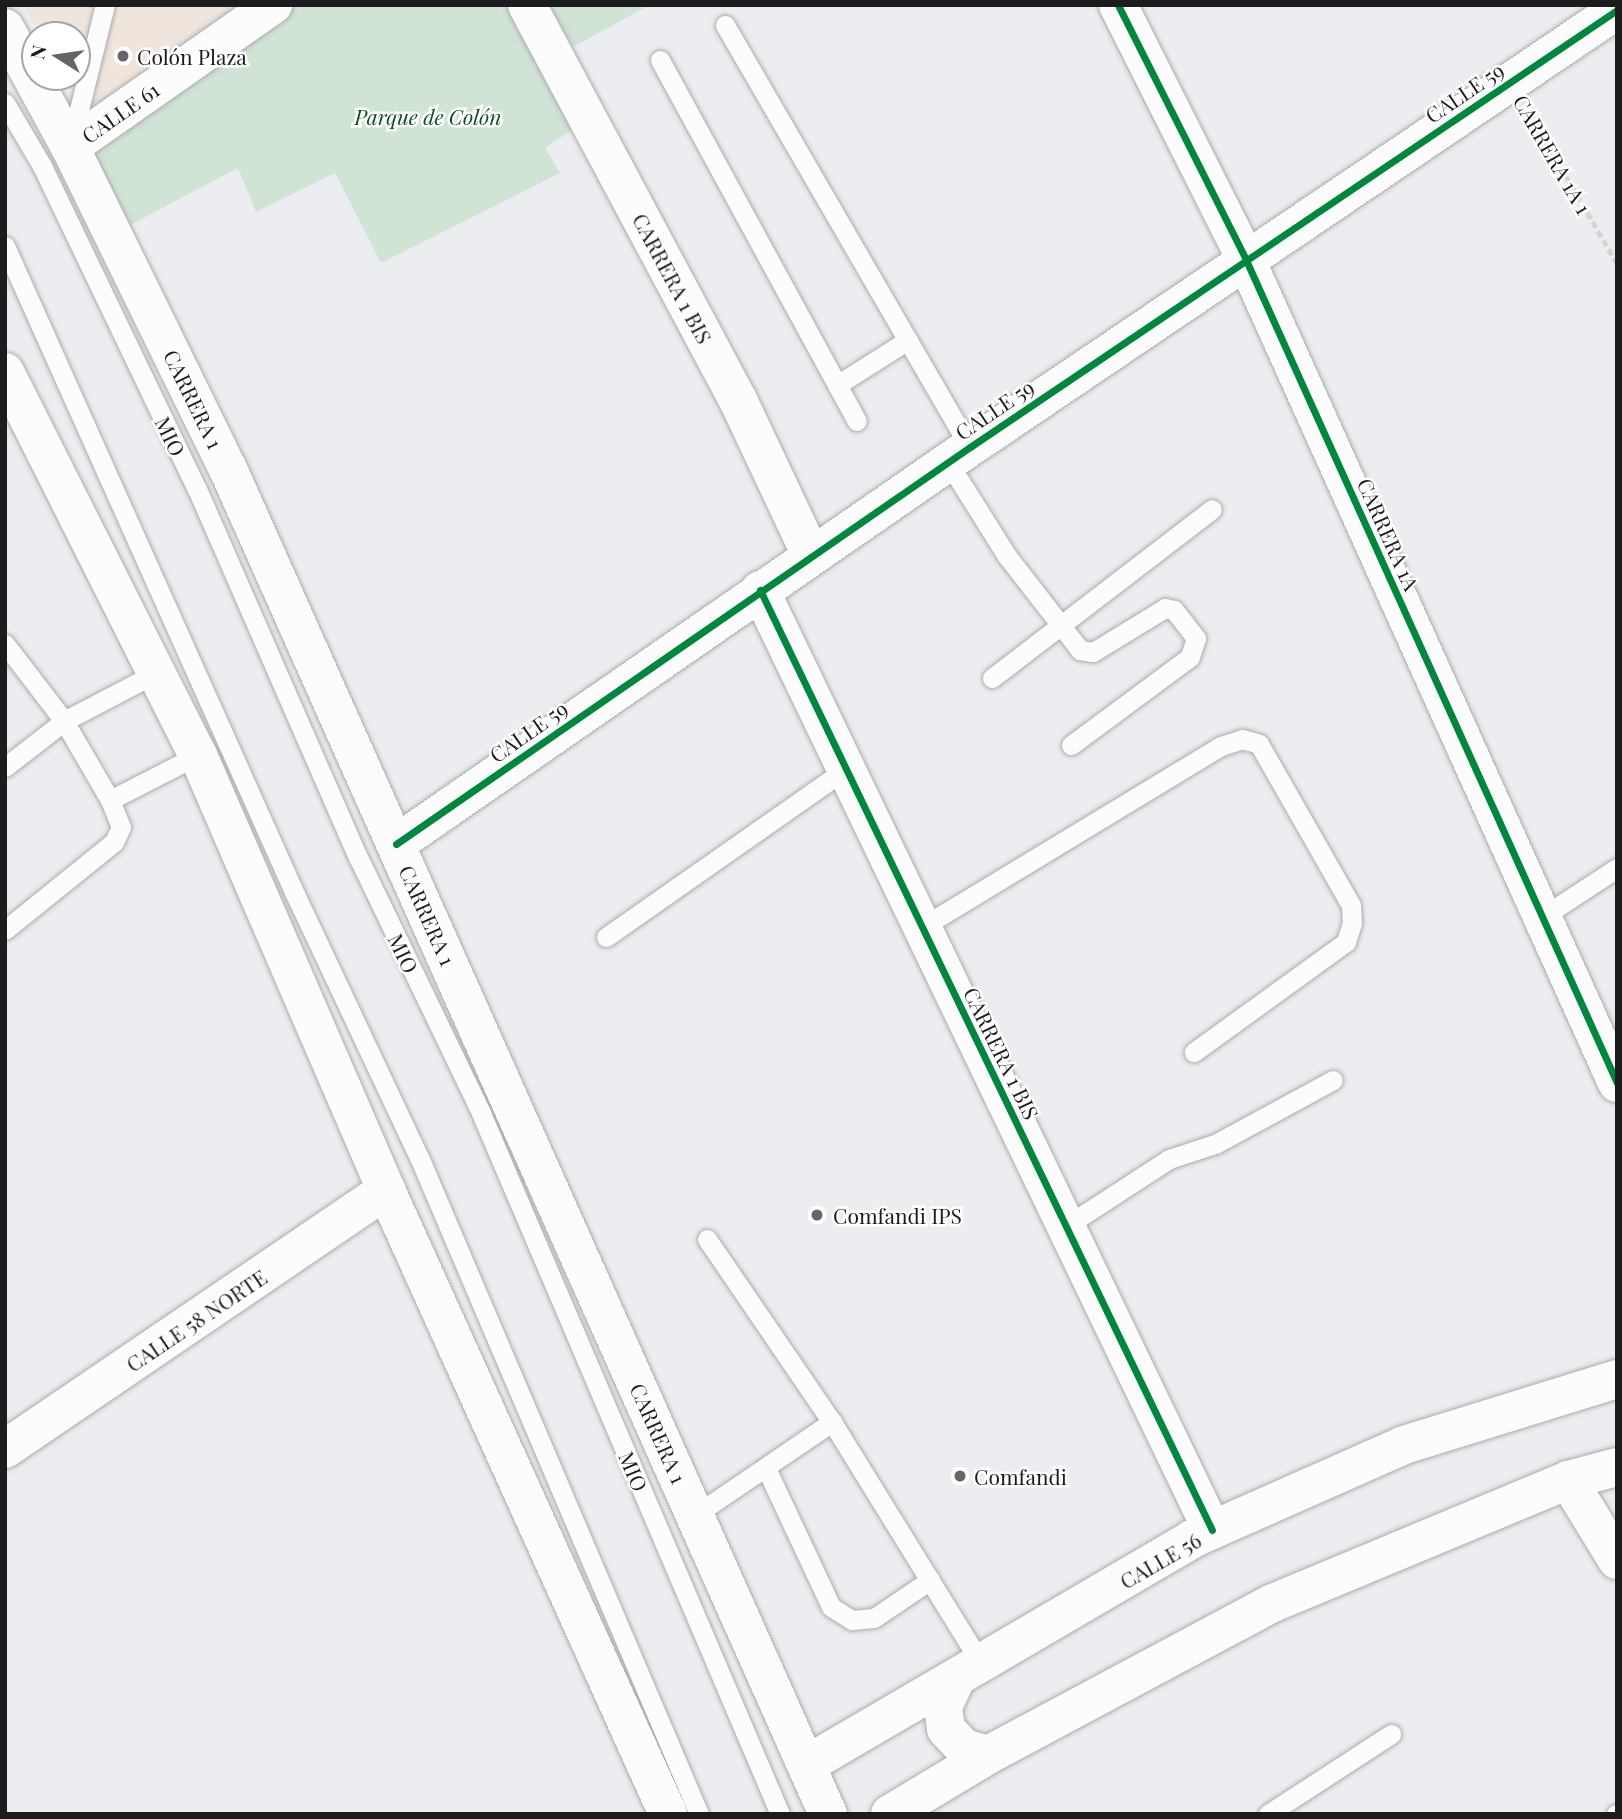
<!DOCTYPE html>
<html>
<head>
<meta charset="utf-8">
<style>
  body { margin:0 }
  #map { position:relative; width:1622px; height:1819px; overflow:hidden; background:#ecedf0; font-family:"Playfair Display",serif }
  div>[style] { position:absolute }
  .commercial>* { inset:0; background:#efe5dd }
  .green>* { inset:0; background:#d1e3d4 }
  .path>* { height:4.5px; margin-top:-2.25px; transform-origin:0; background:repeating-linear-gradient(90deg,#d5d5d6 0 7px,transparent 0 10.5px) }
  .roads { filter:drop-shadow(0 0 2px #abacad) drop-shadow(0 0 2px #abacad) }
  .lane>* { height:19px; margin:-9.5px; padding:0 9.5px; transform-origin:9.5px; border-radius:9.5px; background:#fcfcfd }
  .street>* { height:38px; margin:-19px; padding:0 19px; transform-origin:19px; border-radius:19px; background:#fcfcfd }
  .secondary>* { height:38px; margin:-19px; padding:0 19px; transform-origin:19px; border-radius:19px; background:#fcfcfd }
  .primary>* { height:38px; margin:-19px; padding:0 19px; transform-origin:19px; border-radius:19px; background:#fcfcfd }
  .cycleway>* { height:7px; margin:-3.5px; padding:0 3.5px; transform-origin:3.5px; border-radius:3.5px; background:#00873e }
  .dots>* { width:19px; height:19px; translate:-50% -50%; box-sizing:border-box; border:4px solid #fff; border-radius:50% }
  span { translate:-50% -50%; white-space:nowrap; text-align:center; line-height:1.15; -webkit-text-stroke:5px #fff; paint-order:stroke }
  .poi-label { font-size:21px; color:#1c1c1e }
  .left { translate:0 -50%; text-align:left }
  .street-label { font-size:21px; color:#1c1c1e }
  .park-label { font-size:21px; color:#0b511b; font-style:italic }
  .frame { position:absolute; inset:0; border:7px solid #1c1c1e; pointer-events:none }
  .north { position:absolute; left:21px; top:21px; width:70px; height:70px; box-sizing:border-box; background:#fff; border:2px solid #a4a4a5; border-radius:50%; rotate:282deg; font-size:19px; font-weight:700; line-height:28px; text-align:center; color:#1c1c1e }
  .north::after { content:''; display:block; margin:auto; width:24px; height:32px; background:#656568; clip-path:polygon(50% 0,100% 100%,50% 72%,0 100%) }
</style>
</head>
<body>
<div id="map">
  <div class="commercial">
    <div style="clip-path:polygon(24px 5px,244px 5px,83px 115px,63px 77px,77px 77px,77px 35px,40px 35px)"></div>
  </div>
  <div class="green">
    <div style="clip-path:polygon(273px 5px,527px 5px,588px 119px,545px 148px,560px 173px,381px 263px,335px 173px,256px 212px,238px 168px,113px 234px,70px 147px)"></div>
    <div style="clip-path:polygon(549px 5px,650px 5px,573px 47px)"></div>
  </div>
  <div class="path">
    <div style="left:1529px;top:113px;width:174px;rotate:59.6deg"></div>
  </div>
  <div class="roads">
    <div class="lane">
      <div style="left:725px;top:25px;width:488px;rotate:59.9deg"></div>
      <div style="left:660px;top:60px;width:411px;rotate:61.4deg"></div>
      <div style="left:5px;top:103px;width:73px;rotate:59.6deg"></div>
      <div style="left:42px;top:166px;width:358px;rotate:64.4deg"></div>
      <div style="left:197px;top:489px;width:404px;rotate:66.4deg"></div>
      <div style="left:359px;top:859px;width:282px;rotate:64.3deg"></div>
      <div style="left:481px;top:1113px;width:762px;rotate:66.9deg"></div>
      <div style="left:71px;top:142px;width:141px;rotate:-76.1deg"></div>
      <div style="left:5px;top:246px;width:710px;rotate:65.89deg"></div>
      <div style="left:295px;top:894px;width:291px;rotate:64.8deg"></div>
      <div style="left:419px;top:1157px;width:714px;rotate:66.92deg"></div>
      <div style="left:837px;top:385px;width:84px;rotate:-32.4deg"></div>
      <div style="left:948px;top:462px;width:111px;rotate:57.9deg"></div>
      <div style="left:1007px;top:556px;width:119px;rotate:52.2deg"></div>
      <div style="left:1080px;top:650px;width:13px;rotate:9deg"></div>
      <div style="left:1093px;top:652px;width:84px;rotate:-31.4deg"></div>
      <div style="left:1165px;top:608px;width:9px;rotate:13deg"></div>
      <div style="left:1174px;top:610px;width:36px;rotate:52deg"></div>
      <div style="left:1196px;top:638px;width:20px;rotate:108deg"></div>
      <div style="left:1190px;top:657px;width:148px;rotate:143.5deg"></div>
      <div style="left:5px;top:644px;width:97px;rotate:52.5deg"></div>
      <div style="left:64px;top:721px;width:91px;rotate:59.8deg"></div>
      <div style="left:110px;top:800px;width:29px;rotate:68deg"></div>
      <div style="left:121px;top:827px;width:17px;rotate:115deg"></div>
      <div style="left:114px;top:842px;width:140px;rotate:141.1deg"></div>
      <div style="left:992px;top:678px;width:277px;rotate:-37.5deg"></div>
      <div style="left:5px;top:767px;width:75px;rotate:-37.9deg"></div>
      <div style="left:64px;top:721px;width:104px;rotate:-27.6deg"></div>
      <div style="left:110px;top:800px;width:99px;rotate:-27.1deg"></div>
      <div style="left:1542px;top:917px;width:90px;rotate:-33.2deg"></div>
      <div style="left:922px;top:927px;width:350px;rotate:-31.2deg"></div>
      <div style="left:1221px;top:746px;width:22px;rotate:-18deg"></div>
      <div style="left:1242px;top:739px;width:18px;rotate:16deg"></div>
      <div style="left:1259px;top:744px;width:185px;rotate:60.3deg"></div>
      <div style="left:1351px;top:905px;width:18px;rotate:87deg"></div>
      <div style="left:1352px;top:923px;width:20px;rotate:108deg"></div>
      <div style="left:1346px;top:942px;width:188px;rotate:144.1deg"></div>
      <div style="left:606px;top:937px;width:293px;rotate:-35deg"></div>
      <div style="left:1066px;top:1226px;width:123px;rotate:-33deg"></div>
      <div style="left:1169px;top:1159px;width:48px;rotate:-18.1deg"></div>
      <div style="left:1215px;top:1144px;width:134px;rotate:-28.5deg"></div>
      <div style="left:707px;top:1239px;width:222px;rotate:55.7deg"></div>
      <div style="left:766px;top:1468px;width:153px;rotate:64.9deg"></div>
      <div style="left:831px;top:1607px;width:25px;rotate:32deg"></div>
      <div style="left:852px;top:1620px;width:22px;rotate:-5deg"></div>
      <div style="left:874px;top:1618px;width:68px;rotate:-34.2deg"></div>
      <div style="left:695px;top:1515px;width:166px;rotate:-34.2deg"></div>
      <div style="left:832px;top:1422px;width:286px;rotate:58.3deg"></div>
      <div style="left:1268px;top:1814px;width:147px;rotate:-33deg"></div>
      <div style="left:1616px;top:1814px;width:1px"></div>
    </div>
    <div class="street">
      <div style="left:527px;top:5px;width:448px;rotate:61.9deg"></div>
      <div style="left:738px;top:400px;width:171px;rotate:64.8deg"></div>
      <div style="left:1118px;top:5px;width:285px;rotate:63.3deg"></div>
      <div style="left:1246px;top:260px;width:903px;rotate:65.73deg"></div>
      <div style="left:70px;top:147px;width:248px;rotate:-35deg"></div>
      <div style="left:760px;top:590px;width:1043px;rotate:64.32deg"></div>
      <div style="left:396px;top:844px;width:698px;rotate:-34.67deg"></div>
      <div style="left:970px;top:447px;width:781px;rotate:-34.04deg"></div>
      <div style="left:5px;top:1449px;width:461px;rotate:-34.2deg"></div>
      <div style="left:1568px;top:1480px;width:94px;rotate:58.5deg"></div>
    </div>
    <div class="secondary">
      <div style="left:955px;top:1681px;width:29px;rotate:115deg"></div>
      <div style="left:943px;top:1707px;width:22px;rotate:82deg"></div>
      <div style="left:946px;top:1729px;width:26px;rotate:47deg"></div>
      <div style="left:964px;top:1748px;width:25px;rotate:16deg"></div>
      <div style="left:806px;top:1765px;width:447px;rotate:-30.3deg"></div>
      <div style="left:1192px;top:1539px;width:232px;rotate:-23.9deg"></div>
      <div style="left:1404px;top:1445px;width:223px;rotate:-17.2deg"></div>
      <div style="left:890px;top:1814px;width:114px;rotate:-31deg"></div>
      <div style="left:988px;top:1755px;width:323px;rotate:-28.1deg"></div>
      <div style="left:1273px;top:1603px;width:320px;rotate:-22.6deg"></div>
      <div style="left:1568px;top:1480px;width:51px;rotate:-14.9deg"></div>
    </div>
    <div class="primary">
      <div style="left:5px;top:28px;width:136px;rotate:61.4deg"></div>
      <div style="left:70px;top:147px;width:359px;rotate:63.9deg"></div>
      <div style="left:228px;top:469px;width:1473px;rotate:65.96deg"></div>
      <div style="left:5px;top:372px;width:429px;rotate:63.3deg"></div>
      <div style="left:198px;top:755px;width:474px;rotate:66.6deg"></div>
      <div style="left:386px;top:1190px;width:685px;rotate:65.68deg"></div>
    </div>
  </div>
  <div class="cycleway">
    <div style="left:1118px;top:5px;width:285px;rotate:63.3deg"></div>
    <div style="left:1246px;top:260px;width:903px;rotate:65.73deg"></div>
    <div style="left:760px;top:590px;width:1043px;rotate:64.32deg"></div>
    <div style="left:396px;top:844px;width:698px;rotate:-34.67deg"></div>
    <div style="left:970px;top:447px;width:781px;rotate:-34.04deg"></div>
  </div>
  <div class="dots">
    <div style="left:123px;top:56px;background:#656568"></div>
    <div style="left:817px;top:1215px;background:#656568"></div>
    <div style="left:960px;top:1476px;background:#656568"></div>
  </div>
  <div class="poi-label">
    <span class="left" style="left:137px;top:56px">Colón Plaza</span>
    <span class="left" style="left:833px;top:1215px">Comfandi IPS</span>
    <span class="left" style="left:974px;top:1476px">Comfandi</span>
  </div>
  <div class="street-label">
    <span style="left:1464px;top:92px;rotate:-34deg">CALLE 59</span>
    <span style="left:120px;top:112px;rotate:-35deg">CALLE 61</span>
    <span style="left:1553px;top:154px;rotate:60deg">CARRERA 1A 1</span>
    <span style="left:673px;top:278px;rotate:62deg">CARRERA 1 BIS</span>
    <span style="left:194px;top:399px;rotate:64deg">CARRERA 1</span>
    <span style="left:994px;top:409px;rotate:-34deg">CALLE 59</span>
    <span style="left:171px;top:436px;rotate:64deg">MIO</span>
    <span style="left:1389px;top:534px;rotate:66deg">CARRERA 1A</span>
    <span style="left:528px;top:731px;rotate:-35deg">CALLE 59</span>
    <span style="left:428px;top:915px;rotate:66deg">CARRERA 1</span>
    <span style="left:404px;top:953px;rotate:64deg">MIO</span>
    <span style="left:1002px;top:1053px;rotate:64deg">CARRERA 1 BIS</span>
    <span style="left:196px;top:1320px;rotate:-34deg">CALLE 58 NORTE</span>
    <span style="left:659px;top:1433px;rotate:66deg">CARRERA 1</span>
    <span style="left:634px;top:1471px;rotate:67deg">MIO</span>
    <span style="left:1160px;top:1560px;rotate:-30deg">CALLE 56</span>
  </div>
  <div class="park-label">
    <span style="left:428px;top:116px">Parque de Colón</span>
  </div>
  <div class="frame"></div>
  <div class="north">N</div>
</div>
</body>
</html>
